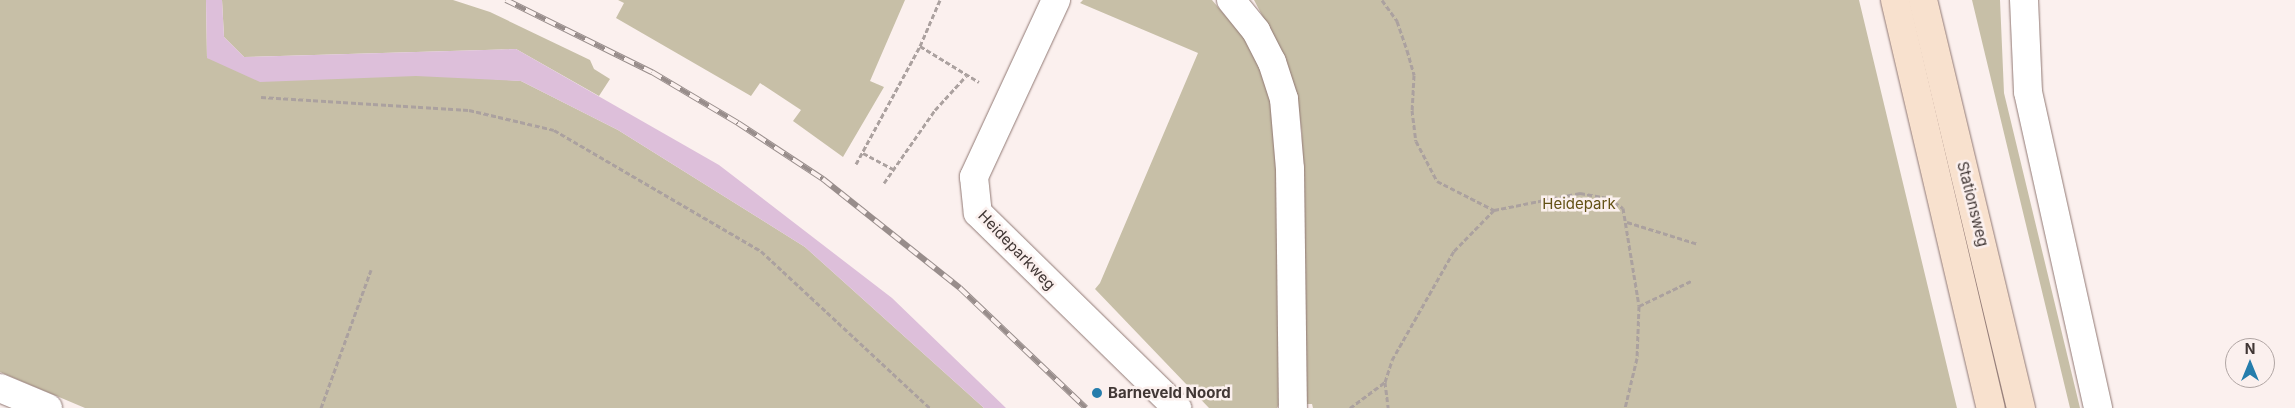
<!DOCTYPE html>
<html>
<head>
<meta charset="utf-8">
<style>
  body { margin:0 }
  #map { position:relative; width:2295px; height:408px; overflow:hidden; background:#fbf0ee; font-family:Inter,sans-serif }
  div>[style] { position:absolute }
  .green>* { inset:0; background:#c7bfa7 }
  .water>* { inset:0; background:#ddbfda }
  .path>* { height:3px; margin-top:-1.5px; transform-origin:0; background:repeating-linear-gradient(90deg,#aba19f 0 5px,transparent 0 7.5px) }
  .roads { filter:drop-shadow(0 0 1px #907873) drop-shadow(0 0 1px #907873) }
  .street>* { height:28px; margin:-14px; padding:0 14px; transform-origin:14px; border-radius:14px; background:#fff }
  .secondary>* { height:28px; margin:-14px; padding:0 14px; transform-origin:14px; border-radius:14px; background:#f8e1ce }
  .rail>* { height:5.5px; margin-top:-2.75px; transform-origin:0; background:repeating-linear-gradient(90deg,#fbf0ee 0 11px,#988d8b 0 22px); box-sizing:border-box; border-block:1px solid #988d8b }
  .dots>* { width:14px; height:14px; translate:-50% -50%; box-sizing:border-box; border:2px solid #fbf0ee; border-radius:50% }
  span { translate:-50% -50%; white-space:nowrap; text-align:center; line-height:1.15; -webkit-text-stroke:5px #fbf0ee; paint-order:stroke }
  .park-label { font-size:15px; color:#635115 }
  .street-label { font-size:15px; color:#413735 }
  .poi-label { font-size:15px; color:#413735; font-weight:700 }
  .left { translate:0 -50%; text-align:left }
  .north { position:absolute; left:2225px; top:338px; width:50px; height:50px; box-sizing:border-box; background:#fbf0ee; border:1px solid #b1a6a4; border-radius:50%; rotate:0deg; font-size:14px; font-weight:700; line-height:20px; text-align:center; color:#413735 }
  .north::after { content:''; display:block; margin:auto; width:18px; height:22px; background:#257dac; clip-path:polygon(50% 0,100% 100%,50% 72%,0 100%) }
</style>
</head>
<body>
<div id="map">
  <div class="green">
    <div style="clip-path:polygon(0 0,206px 0,207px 58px,521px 81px,618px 130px,805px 247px,984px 408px,85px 408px,0 372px)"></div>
    <div style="clip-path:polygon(222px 0,453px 0,490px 12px,590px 60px,594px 69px,610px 79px,599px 96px,516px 49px,244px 57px,224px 37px)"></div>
    <div style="clip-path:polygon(618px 0,905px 0,870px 81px,884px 87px,843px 157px,793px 121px,801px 110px,760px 83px,751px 96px,616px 18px,624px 3px)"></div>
    <div style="clip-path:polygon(1083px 0,1212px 0,1245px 39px,1260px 67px,1272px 99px,1278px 167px,1280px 403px,1277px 408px,1209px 408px,1095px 289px,1100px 283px,1198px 53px,1080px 3px)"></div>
    <div style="clip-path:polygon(1254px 0,1859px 0,1957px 408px,1313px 408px,1312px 404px,1305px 404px,1302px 134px,1297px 96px,1285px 59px)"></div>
    <div style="clip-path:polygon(1972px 0,2000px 0,2004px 93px,2080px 408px,2070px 408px)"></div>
  </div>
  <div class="water">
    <div style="clip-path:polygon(206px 0,222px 0,224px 37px,244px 57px,516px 49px,719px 165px,892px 298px,1006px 408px,984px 408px,805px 247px,618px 130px,521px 81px,416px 76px,260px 82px,207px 58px)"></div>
  </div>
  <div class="path">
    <div style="left:1382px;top:0;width:26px;rotate:54deg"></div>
    <div style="left:1397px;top:21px;width:31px;rotate:71deg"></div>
    <div style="left:1407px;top:50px;width:26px;rotate:74deg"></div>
    <div style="left:1414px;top:75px;width:35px;rotate:93deg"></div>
    <div style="left:1412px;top:110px;width:31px;rotate:83deg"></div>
    <div style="left:1416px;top:141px;width:45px;rotate:62.3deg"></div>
    <div style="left:1437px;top:181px;width:64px;rotate:27deg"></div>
    <div style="left:1494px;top:210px;width:88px;rotate:-11.2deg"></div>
    <div style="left:1580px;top:193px;width:28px;rotate:10deg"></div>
    <div style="left:1608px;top:198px;width:18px;rotate:34deg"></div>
    <div style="left:1623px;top:208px;width:99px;rotate:80.7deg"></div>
    <div style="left:1639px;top:306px;width:52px;rotate:92.2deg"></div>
    <div style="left:1637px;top:358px;width:51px;rotate:103.5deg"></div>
    <div style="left:920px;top:46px;width:69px;rotate:31.4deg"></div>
    <div style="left:261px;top:97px;width:208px;rotate:3.6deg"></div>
    <div style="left:469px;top:110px;width:87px;rotate:13.2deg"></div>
    <div style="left:554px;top:130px;width:240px;rotate:30.3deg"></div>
    <div style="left:761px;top:251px;width:231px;rotate:42.9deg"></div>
    <div style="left:863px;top:153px;width:34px;rotate:28deg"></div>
    <div style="left:856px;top:164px;width:134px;rotate:-61.5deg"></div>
    <div style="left:920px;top:46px;width:50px;rotate:-66.5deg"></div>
    <div style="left:884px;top:183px;width:89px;rotate:-55.1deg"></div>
    <div style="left:935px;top:110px;width:46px;rotate:-47.6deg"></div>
    <div style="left:1627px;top:222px;width:74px;rotate:17.2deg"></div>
    <div style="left:1639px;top:306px;width:58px;rotate:-25.7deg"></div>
    <div style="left:1385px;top:382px;width:26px;rotate:83deg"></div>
    <div style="left:321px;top:408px;width:147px;rotate:-70.1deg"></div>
    <div style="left:1350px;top:408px;width:44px;rotate:-36.6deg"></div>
    <div style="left:1385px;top:382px;width:23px;rotate:-72deg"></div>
    <div style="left:1392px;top:360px;width:125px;rotate:-60.4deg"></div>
    <div style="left:1454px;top:251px;width:57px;rotate:-45.7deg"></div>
  </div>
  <div class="roads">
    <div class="street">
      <div style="left:1056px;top:0;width:195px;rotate:114.9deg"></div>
      <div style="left:974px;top:177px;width:36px;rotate:84deg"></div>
      <div style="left:978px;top:213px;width:279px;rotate:44.4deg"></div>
      <div style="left:1231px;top:0;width:40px;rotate:51deg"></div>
      <div style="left:1256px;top:31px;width:35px;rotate:63deg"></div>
      <div style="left:1272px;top:62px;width:39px;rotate:72deg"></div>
      <div style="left:1284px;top:99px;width:70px;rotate:85.1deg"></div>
      <div style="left:1290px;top:169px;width:239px;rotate:89.3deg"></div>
      <div style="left:2024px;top:0;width:92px;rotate:87.5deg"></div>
      <div style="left:2028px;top:92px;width:324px;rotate:77.5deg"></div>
      <div style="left:0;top:388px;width:52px;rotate:22.6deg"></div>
    </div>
    <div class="secondary">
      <div style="left:1895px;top:0;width:419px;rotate:76.8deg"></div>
      <div style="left:1923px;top:0;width:420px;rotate:76.5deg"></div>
    </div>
  </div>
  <div class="rail">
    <div style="left:506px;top:0;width:163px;rotate:26.3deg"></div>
    <div style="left:652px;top:72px;width:100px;rotate:30.7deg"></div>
    <div style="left:738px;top:123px;width:102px;rotate:33.4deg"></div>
    <div style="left:823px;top:179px;width:175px;rotate:38.5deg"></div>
    <div style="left:960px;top:288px;width:174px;rotate:43.6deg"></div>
  </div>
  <div class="dots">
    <div style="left:1097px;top:393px;background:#257dac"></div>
  </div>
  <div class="park-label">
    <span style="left:1579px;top:204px">Heidepark</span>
  </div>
  <div class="street-label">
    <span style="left:1973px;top:204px;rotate:76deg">Stationsweg</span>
    <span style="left:1017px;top:250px;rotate:46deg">Heideparkweg</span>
  </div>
  <div class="poi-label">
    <span class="left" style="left:1108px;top:393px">Barneveld Noord</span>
  </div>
  <div class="north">N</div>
</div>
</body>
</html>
